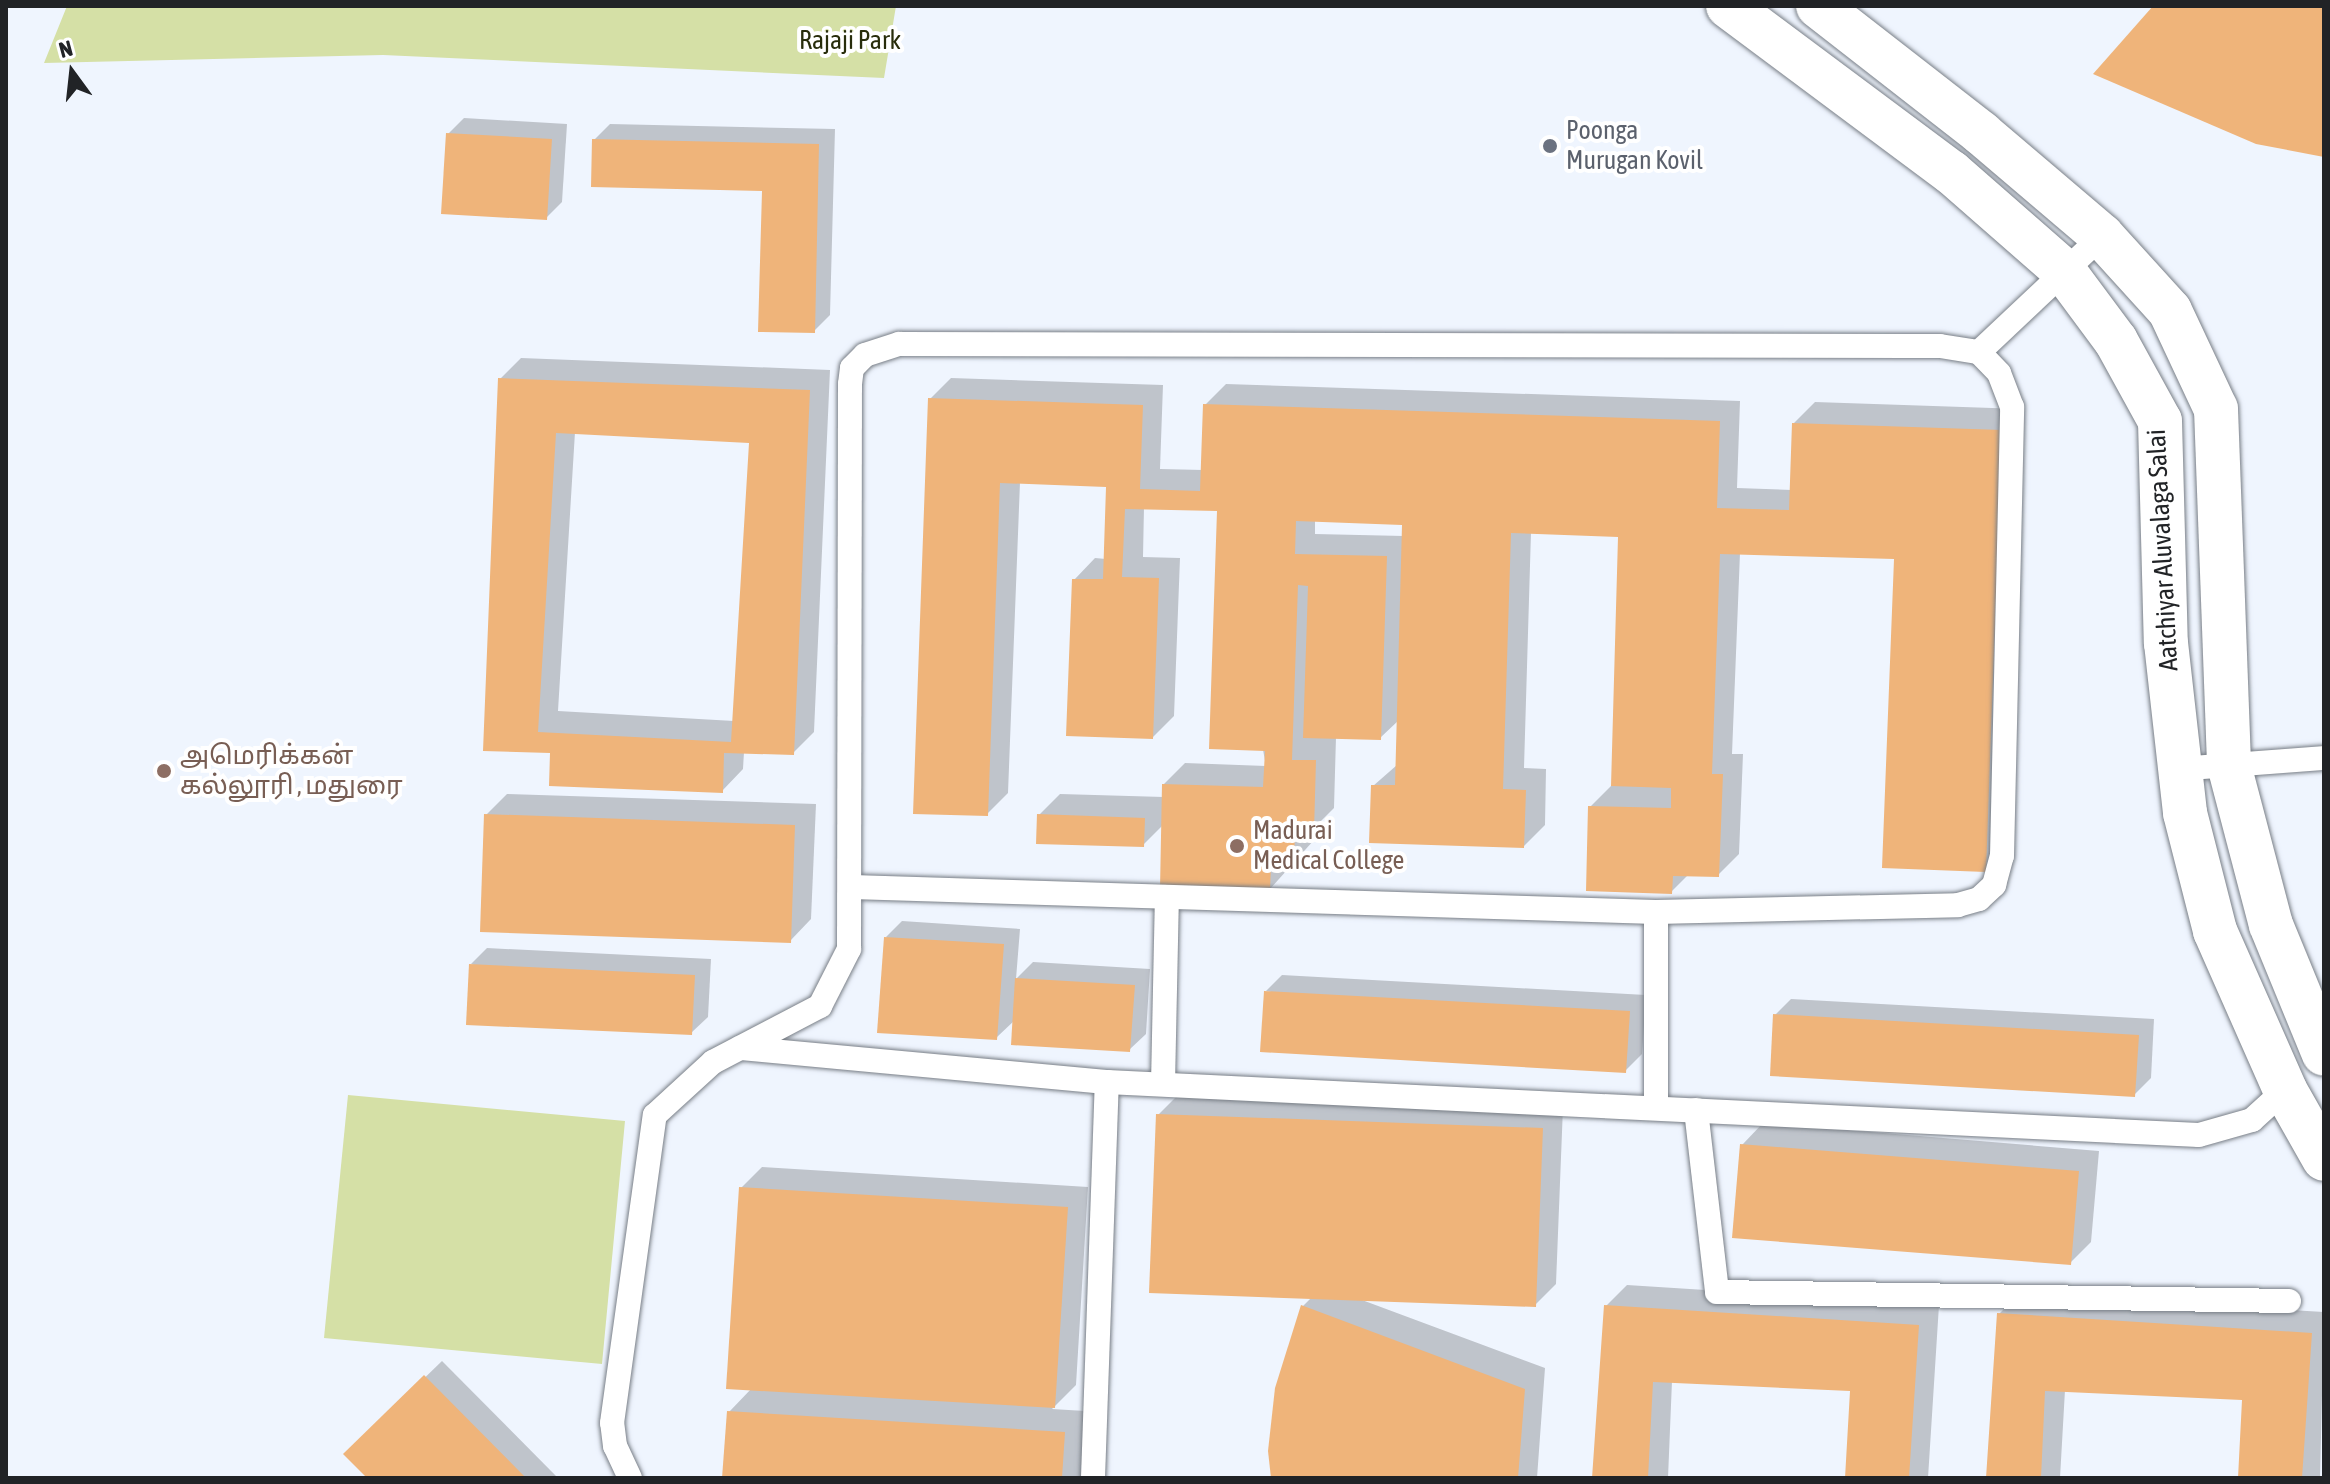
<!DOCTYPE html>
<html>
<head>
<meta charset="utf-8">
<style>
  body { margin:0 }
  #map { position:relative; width:2330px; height:1484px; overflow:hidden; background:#eff5fe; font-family:"Asap Condensed","Noto Sans Tamil",sans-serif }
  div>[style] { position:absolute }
  .green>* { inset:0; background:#d5e0a6 }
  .shadow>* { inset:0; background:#0003 }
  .building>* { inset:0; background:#efb47a }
  .roads { filter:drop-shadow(0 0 2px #787e86) drop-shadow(0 0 2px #787e86) }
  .lane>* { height:24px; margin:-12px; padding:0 12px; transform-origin:12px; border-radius:12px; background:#fff }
  .secondary>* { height:44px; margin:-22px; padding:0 22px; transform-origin:22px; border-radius:22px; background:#fff }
  .dots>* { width:22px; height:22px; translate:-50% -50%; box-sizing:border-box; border:4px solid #fff; border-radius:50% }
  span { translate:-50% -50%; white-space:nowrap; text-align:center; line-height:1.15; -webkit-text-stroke:8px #fff; paint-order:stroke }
  .park-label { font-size:26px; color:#282d0b }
  .worship-label { font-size:26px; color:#5b616d }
  .left { translate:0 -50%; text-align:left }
  .street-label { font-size:26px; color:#212326 }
  .education-label { font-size:26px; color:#785e54 }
  .frame { position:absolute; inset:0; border:8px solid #212326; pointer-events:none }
  .north { position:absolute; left:32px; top:32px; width:80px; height:80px; -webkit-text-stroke:6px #fff; paint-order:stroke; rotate:345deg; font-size:22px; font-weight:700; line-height:32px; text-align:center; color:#212326 }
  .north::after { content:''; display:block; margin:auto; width:28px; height:36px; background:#212326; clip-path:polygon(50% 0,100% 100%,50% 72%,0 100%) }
</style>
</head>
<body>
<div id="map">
  <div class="green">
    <div style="clip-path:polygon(67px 6px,896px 6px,884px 78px,383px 55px,44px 63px)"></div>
    <div style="clip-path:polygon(348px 1095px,625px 1121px,602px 1364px,324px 1338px)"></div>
  </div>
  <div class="shadow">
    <div style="clip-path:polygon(464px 118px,567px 124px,562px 202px,546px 218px,448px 134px)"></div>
    <div style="clip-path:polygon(610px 124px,835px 129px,830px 315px,814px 331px,764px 189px,594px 140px)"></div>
    <div style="clip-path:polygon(evenodd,521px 358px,830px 370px,814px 732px,793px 753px,744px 752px,743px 769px,722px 791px,552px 751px,485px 749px,500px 379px,521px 358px,575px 432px,751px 441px,734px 721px,558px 711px,575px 432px)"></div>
    <div style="clip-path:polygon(evenodd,951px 378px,1163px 385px,1160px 469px,1203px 470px,1205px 405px,1226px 384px,1740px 401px,1737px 488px,1792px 490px,1794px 423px,1815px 402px,2022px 409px,2006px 849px,1985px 870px,1896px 557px,1740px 553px,1732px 754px,1743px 754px,1739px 854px,1718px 875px,1689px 874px,1671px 892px,1590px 807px,1613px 784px,1621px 535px,1531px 532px,1524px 768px,1546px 769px,1545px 825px,1524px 846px,1373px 786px,1397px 765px,1399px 720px,1380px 738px,1336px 737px,1334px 808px,1315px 827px,1314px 840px,1269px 890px,1163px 825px,1143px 845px,1039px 815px,1060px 794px,1164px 797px,1164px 784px,1185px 763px,1266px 766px,1219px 510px,1144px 507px,1143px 557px,1180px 558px,1174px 716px,1153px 737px,1074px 580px,1095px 558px,1106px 559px,1108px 485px,1020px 482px,1008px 793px,987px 814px,930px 399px,951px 378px,1315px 520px,1405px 523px,1404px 536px,1315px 534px,1315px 520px)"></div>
    <div style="clip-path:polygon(507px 794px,816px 804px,811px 919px,790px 941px,486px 815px)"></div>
    <div style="clip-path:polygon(902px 921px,1020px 929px,1016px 979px,1033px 962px,1150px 969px,1146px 1034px,1129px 1050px,1015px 1020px,997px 1037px,886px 937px)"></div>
    <div style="clip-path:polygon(487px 948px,711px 959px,708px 1017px,691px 1033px,471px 964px)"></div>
    <div style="clip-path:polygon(1282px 975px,1646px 995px,1642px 1054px,1625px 1071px,1266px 991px)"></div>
    <div style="clip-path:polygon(1791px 999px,2154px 1019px,2151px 1078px,2134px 1095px,1775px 1015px)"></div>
    <div style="clip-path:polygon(1179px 1094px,1563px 1107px,1556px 1284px,1535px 1305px,1362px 1300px,1545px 1368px,1537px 1478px,1273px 1478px,1303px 1306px,1312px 1297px,1158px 1115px)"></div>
    <div style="clip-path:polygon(1763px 1123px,2099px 1151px,2091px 1242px,2070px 1263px,1742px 1145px)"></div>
    <div style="clip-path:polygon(762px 1167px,1088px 1187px,1076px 1385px,1052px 1409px,1085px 1411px,1081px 1478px,724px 1478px,729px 1412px,752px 1388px,741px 1188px)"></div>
    <div style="clip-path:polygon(1627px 1285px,1939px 1305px,1928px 1478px,1847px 1478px,1852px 1390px,1672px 1381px,1668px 1478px,1594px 1478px,1606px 1306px)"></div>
    <div style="clip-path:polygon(2020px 1293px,2324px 1312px,2320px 1478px,2240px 1478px,2244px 1398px,2065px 1390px,2060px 1478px,1988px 1478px,1999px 1314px)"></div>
    <div style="clip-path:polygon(442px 1361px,558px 1478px,370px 1478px,346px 1454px)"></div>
  </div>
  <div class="building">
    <div style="clip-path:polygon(2153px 6px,2324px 6px,2324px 157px,2256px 144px,2093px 74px)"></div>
    <div style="clip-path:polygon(446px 133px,552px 139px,547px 220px,441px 214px)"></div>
    <div style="clip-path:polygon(592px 139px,819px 144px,815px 333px,758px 332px,762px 191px,591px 187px)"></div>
    <div style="clip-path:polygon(evenodd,498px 378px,810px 390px,794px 755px,724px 753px,723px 793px,549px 786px,550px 753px,483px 751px,498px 378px,556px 433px,749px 443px,731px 742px,538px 732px,556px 433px)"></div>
    <div style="clip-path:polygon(928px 398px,1143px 405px,1140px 489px,1200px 491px,1203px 404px,1720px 421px,1717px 508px,1789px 510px,1792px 423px,2002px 430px,1986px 872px,1882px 868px,1894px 559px,1720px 554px,1712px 774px,1723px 774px,1719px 877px,1673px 876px,1672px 894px,1586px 891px,1588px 806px,1671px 808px,1671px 788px,1611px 786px,1618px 537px,1511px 533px,1503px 789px,1526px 790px,1524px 848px,1369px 843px,1371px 785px,1395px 785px,1402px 525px,1296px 521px,1295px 554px,1387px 556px,1381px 740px,1303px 738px,1308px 586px,1298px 585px,1292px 760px,1316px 760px,1314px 832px,1295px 831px,1294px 864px,1271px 863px,1270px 892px,1160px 889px,1162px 784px,1263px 787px,1265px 751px,1209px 749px,1217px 511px,1125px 509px,1122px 577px,1159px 578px,1153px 739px,1066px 736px,1072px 579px,1103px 579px,1106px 487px,1000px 483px,988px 816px,913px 814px)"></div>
    <div style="clip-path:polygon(484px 814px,795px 825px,791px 943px,480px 932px)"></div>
    <div style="clip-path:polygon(1037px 814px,1145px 818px,1144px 847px,1036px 844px)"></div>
    <div style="clip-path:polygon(884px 937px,1004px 944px,997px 1040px,877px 1033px)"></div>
    <div style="clip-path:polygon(469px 964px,695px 975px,692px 1035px,466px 1025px)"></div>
    <div style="clip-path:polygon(1015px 978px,1135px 985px,1130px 1052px,1011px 1045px)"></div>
    <div style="clip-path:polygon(1264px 991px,1630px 1011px,1626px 1073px,1260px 1052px)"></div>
    <div style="clip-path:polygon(1773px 1014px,2139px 1035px,2135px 1097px,1770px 1076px)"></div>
    <div style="clip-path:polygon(1156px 1114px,1543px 1128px,1536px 1307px,1149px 1293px)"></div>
    <div style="clip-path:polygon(1740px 1144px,2079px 1171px,2071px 1265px,1732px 1238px)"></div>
    <div style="clip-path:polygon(739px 1187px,1068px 1207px,1055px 1408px,726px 1389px)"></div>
    <div style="clip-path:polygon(1301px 1305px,1525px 1389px,1518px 1478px,1271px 1478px,1268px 1451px,1275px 1388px)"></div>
    <div style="clip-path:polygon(1604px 1305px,1919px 1325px,1909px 1478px,1845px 1478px,1850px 1391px,1653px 1382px,1648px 1478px,1592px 1478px)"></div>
    <div style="clip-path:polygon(1997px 1313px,2312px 1333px,2302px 1478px,2238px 1478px,2242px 1400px,2045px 1391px,2041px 1478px,1986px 1478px)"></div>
    <div style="clip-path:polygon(424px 1375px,526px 1478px,367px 1478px,343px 1454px)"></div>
    <div style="clip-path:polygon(727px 1411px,1065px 1432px,1062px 1478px,722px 1478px)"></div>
  </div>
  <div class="roads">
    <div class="lane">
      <div style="left:2178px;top:769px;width:146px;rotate:-4.3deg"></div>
      <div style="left:852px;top:887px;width:804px;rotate:1.78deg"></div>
      <div style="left:1656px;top:912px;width:302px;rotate:-1.3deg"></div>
      <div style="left:1958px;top:905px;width:22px;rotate:-16deg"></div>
      <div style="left:1979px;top:899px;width:21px;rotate:-43deg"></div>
      <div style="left:1994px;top:885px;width:30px;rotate:-75deg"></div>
      <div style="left:2002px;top:856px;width:449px;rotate:-88.7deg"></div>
      <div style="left:2012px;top:407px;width:36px;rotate:-111deg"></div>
      <div style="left:1999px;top:373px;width:29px;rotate:-134deg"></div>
      <div style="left:740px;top:1048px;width:369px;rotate:5.3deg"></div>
      <div style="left:1107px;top:1082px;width:1093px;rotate:2.78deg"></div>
      <div style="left:2199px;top:1135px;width:55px;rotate:-15.8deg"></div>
      <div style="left:2252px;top:1120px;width:45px;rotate:-42.3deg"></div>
      <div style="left:1163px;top:1084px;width:187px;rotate:-88.8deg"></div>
      <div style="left:1656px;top:1108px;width:196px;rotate:-90deg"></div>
      <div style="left:1696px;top:1110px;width:183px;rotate:83.4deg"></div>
      <div style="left:1717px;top:1292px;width:572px;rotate:0.9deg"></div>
      <div style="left:630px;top:1478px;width:35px;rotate:-115deg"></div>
      <div style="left:615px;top:1446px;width:23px;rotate:-97deg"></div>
      <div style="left:612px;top:1423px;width:311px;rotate:-82.1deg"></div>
      <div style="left:655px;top:1115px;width:79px;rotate:-42.4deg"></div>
      <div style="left:713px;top:1062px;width:121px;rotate:-27.6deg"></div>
      <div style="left:820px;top:1006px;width:64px;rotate:-63deg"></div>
      <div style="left:849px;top:949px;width:565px;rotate:-89.9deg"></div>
      <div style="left:850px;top:384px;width:16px;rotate:-83deg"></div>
      <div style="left:852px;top:368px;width:18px;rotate:-45deg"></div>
      <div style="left:865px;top:355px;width:36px;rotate:-18deg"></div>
      <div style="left:899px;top:344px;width:1041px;rotate:0.11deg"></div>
      <div style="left:1940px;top:346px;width:39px;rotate:9deg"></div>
      <div style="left:1979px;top:352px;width:169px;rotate:-43.3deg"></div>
      <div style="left:1093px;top:1478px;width:396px;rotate:-88deg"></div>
    </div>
    <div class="secondary">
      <div style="left:1728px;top:6px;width:278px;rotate:36.7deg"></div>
      <div style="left:1951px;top:172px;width:150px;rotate:41.2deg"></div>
      <div style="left:2064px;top:271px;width:87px;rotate:53.4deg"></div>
      <div style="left:2116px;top:341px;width:91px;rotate:61.2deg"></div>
      <div style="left:2160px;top:421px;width:222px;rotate:88.5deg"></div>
      <div style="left:2166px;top:643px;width:171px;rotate:83.6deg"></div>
      <div style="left:2185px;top:813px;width:122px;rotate:75.7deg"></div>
      <div style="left:2215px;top:931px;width:174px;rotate:66.2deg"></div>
      <div style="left:2285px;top:1090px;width:79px;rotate:60.5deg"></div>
      <div style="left:1818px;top:6px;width:207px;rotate:37.9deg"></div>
      <div style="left:1981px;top:133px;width:159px;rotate:40.4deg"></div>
      <div style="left:2102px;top:236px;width:101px;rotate:47.8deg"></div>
      <div style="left:2170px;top:311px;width:108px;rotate:64.9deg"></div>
      <div style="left:2216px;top:409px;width:356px;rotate:87.9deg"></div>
      <div style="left:2229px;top:765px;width:165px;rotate:75.3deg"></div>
      <div style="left:2271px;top:925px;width:139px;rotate:67.7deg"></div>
    </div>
  </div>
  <div class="dots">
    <div style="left:1550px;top:146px;background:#6b7280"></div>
    <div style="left:164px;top:771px;background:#8d6e63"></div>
    <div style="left:1237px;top:846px;background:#8d6e63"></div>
  </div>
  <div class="park-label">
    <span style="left:850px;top:41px">Rajaji Park</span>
  </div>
  <div class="worship-label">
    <span class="left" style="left:1566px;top:146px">Poonga<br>Murugan Kovil</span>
  </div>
  <div class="street-label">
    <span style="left:2163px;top:550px;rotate:-93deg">Aatchiyar Aluvalaga Salai</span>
  </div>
  <div class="education-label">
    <span class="left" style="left:180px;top:771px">அமெரிக்கன்<br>கல்லூரி , மதுரை</span>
    <span class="left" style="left:1253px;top:846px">Madurai<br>Medical College</span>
  </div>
  <div class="frame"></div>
  <div class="north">N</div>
</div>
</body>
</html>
